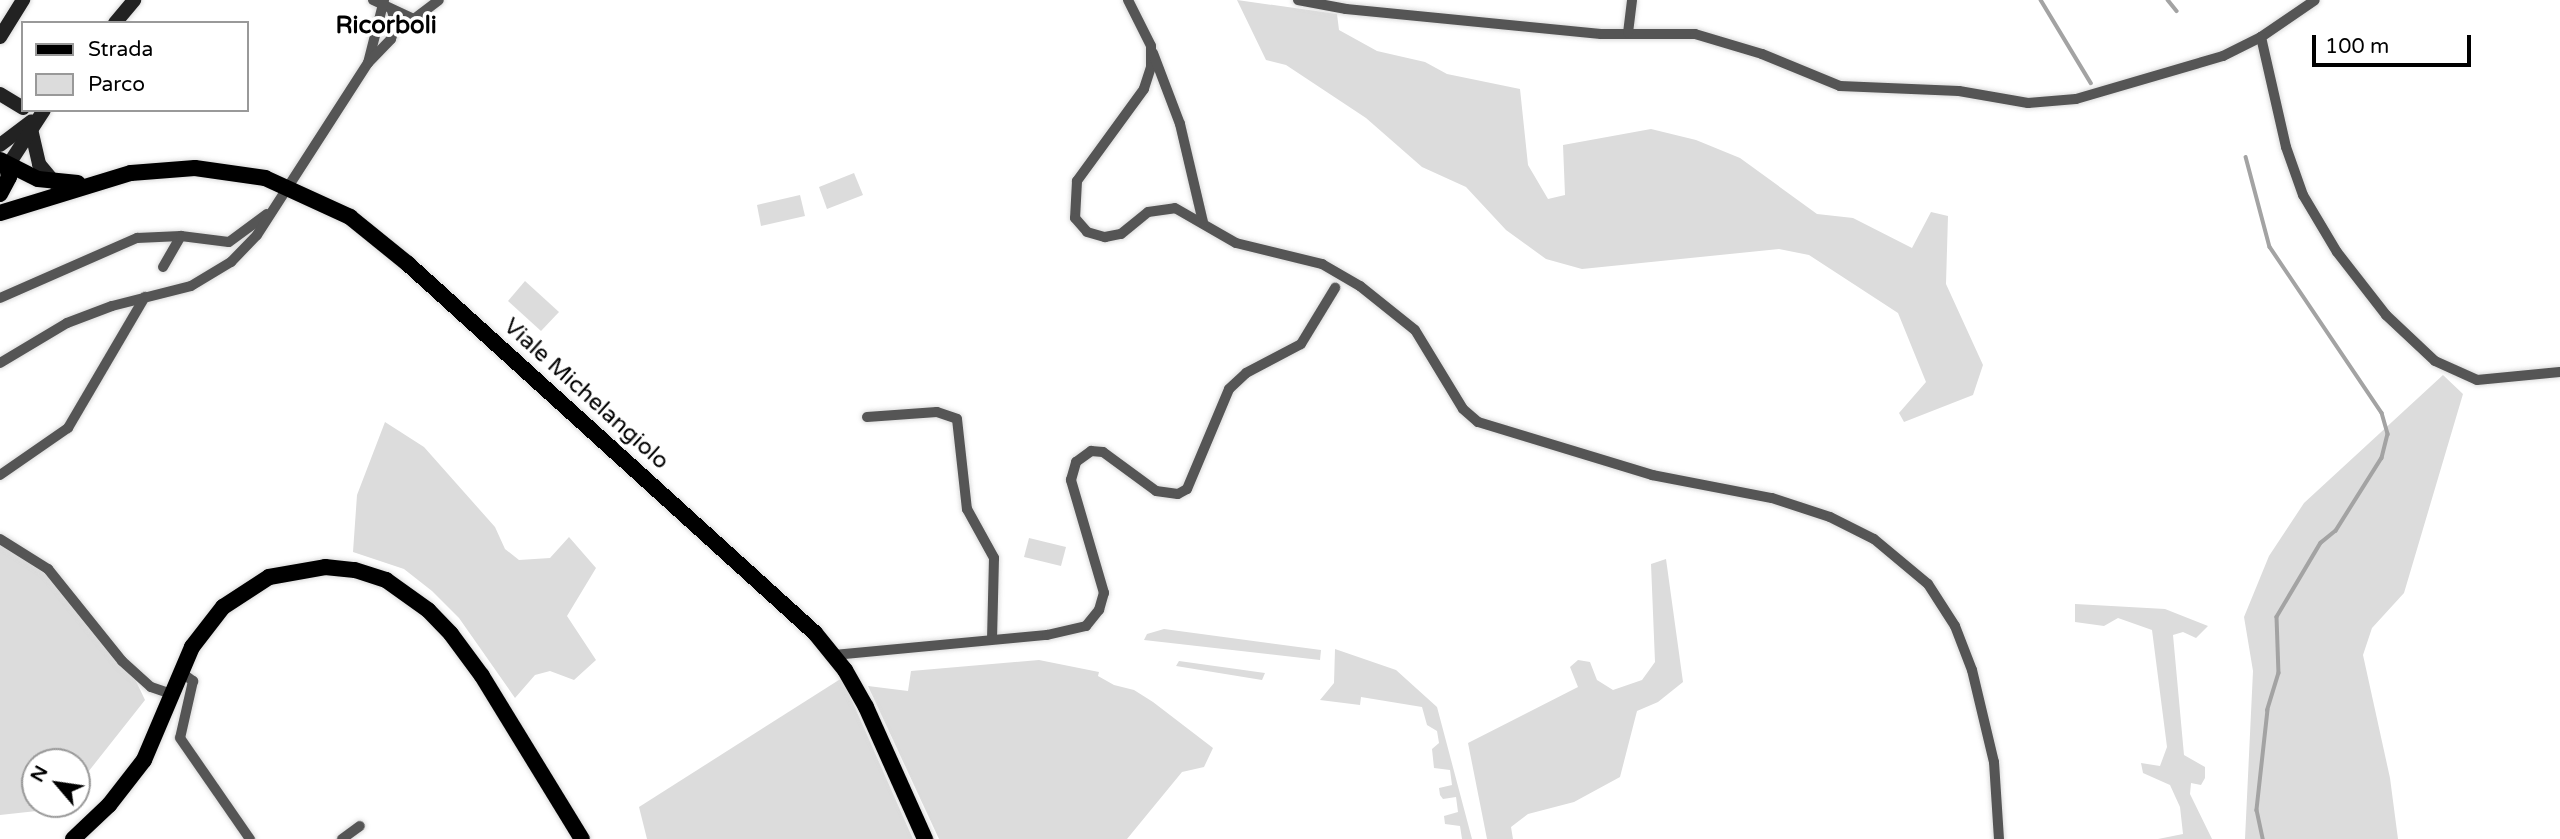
<!DOCTYPE html>
<html>
<head>
<meta charset="utf-8">
<style>
  body { margin:0 }
  #map { position:relative; width:2560px; height:839px; overflow:hidden; background:#fff; font-family:"Varela Round",sans-serif }
  div>[style] { position:absolute }
  .green>* { inset:0; background:#dcdcdc }
  .stream>* { height:3.5px; margin:-1.75px; padding:0 1.75px; transform-origin:1.75px; border-radius:1.75px; background:#a3a3a3 }
  .roads { filter:drop-shadow(0 0 2px #dbdbdb) drop-shadow(0 0 2px #dbdbdb) }
  .street>* { height:10px; margin:-5px; padding:0 5px; transform-origin:5px; border-radius:5px; background:#555 }
  .secondary>* { height:14px; margin:-7px; padding:0 7px; transform-origin:7px; border-radius:7px; background:#222 }
  .primary>* { height:16px; margin:-8px; padding:0 8px; transform-origin:8px; border-radius:8px; background:#000 }
  span { translate:-50% -50%; white-space:nowrap; text-align:center; line-height:1.15; -webkit-text-stroke:7px #fff; paint-order:stroke }
  .street-label { font-size:23px; color:#000 }
  .neighbourhood-label { font-size:24px; color:#000; font-weight:700 }
  .legend { position:absolute; left:21px; top:21px; width:228px; height:91px; box-sizing:border-box; background:#fff; border:2px solid #999; margin:0; padding:9px 12px; list-style:none; font-size:21px; color:#000 }
  .legend li { display:flex; align-items:center; gap:14px; height:35px }
  .legend b { width:35px; border:2px solid #999 }
  .north { position:absolute; left:21px; top:748px; width:70px; height:70px; box-sizing:border-box; background:#fff; border:2px solid #999; border-radius:50%; rotate:299deg; font-size:19px; font-weight:700; line-height:28px; text-align:center; color:#000 }
  .north::after { content:''; display:block; margin:auto; width:24px; height:32px; background:#000; clip-path:polygon(50% 0,100% 100%,50% 72%,0 100%) }
  .scale { position:absolute; left:2312px; top:35px; width:159px; height:32px; box-sizing:border-box; border:4px solid #000; border-top:0; padding-left:9px; font-size:21px; line-height:24px; white-space:nowrap; color:#000; -webkit-text-stroke:5px #fff; paint-order:stroke }
</style>
</head>
<body>
<div id="map">
  <div class="green">
    <div style="clip-path:polygon(1237px 0,1337px 14px,1339px 30px,1377px 51px,1425px 62px,1447px 74px,1520px 89px,1528px 165px,1548px 199px,1565px 195px,1563px 145px,1651px 129px,1696px 140px,1740px 158px,1817px 214px,1853px 218px,1912px 248px,1931px 212px,1948px 216px,1946px 284px,1983px 365px,1973px 395px,1904px 422px,1899px 413px,1926px 382px,1898px 313px,1809px 255px,1779px 249px,1582px 269px,1546px 259px,1506px 230px,1466px 187px,1422px 167px,1366px 118px,1286px 65px,1266px 60px)"></div>
    <div style="clip-path:polygon(854px 173px,863px 195px,827px 209px,819px 187px)"></div>
    <div style="clip-path:polygon(800px 195px,805px 216px,761px 226px,757px 205px)"></div>
    <div style="clip-path:polygon(525px 281px,559px 312px,541px 331px,508px 301px)"></div>
    <div style="clip-path:polygon(2443px 375px,2463px 394px,2404px 593px,2372px 628px,2363px 655px,2390px 778px,2398px 839px,2245px 839px,2253px 671px,2244px 617px,2269px 556px,2304px 503px)"></div>
    <div style="clip-path:polygon(385px 422px,424px 447px,495px 527px,505px 549px,519px 560px,550px 558px,569px 537px,596px 568px,567px 616px,596px 660px,574px 680px,550px 671px,535px 675px,515px 698px,459px 618px,432px 591px,404px 569px,353px 552px,357px 495px)"></div>
    <div style="clip-path:polygon(1029px 538px,1066px 547px,1061px 566px,1024px 557px)"></div>
    <div style="clip-path:polygon(0 544px,46px 571px,135px 679px,145px 700px,77px 786px,77px 762px,35px 762px,35px 804px,59px 804px,55px 809px,0 815px)"></div>
    <div style="clip-path:polygon(1666px 559px,1683px 682px,1658px 702px,1637px 711px,1620px 777px,1574px 802px,1528px 814px,1511px 827px,1513px 839px,1487px 839px,1468px 743px,1578px 687px,1570px 667px,1578px 660px,1590px 662px,1597px 680px,1613px 690px,1642px 680px,1655px 662px,1651px 564px)"></div>
    <div style="clip-path:polygon(2075px 604px,2165px 609px,2208px 626px,2196px 638px,2183px 632px,2173px 635px,2184px 755px,2205px 767px,2205px 778px,2201px 785px,2191px 783px,2190px 794px,2212px 839px,2158px 839px,2183px 834px,2180px 807px,2170px 785px,2143px 773px,2141px 763px,2160px 766px,2167px 747px,2152px 630px,2118px 618px,2104px 626px,2075px 622px)"></div>
    <div style="clip-path:polygon(1164px 629px,1321px 650px,1320px 660px,1144px 640px,1147px 634px)"></div>
    <div style="clip-path:polygon(1335px 649px,1396px 670px,1437px 707px,1472px 839px,1462px 839px,1460px 826px,1445px 824px,1444px 816px,1458px 812px,1456px 797px,1443px 799px,1440px 795px,1439px 788px,1452px 785px,1450px 770px,1434px 768px,1432px 749px,1439px 743px,1437px 731px,1427px 725px,1422px 707px,1361px 697px,1360px 705px,1320px 700px,1334px 683px)"></div>
    <div style="clip-path:polygon(1039px 660px,1099px 672px,1098px 676px,1114px 685px,1134px 690px,1153px 702px,1213px 748px,1204px 767px,1182px 772px,1127px 839px,939px 839px,868px 686px,908px 691px,911px 671px)"></div>
    <div style="clip-path:polygon(1179px 661px,1265px 673px,1262px 680px,1176px 666px)"></div>
    <div style="clip-path:polygon(842px 678px,913px 839px,647px 839px,639px 807px)"></div>
  </div>
  <div class="stream">
    <div style="left:2041px;top:0;width:97px;rotate:58.9deg"></div>
    <div style="left:2168px;top:0;width:14px;rotate:51deg"></div>
    <div style="left:2246px;top:157px;width:93px;rotate:75.1deg"></div>
    <div style="left:2270px;top:247px;width:200px;rotate:56deg"></div>
    <div style="left:2382px;top:413px;width:22px;rotate:74deg"></div>
    <div style="left:2388px;top:434px;width:25px;rotate:104deg"></div>
    <div style="left:2382px;top:458px;width:86px;rotate:122.2deg"></div>
    <div style="left:2336px;top:531px;width:19px;rotate:141deg"></div>
    <div style="left:2321px;top:543px;width:86px;rotate:120.7deg"></div>
    <div style="left:2277px;top:617px;width:56px;rotate:88deg"></div>
    <div style="left:2279px;top:673px;width:39px;rotate:107deg"></div>
    <div style="left:2268px;top:710px;width:101px;rotate:96.3deg"></div>
    <div style="left:2257px;top:810px;width:30px;rotate:78deg"></div>
  </div>
  <div class="roads">
    <div class="street">
      <div style="left:373px;top:0;width:45px;rotate:24.9deg"></div>
      <div style="left:414px;top:19px;width:31px;rotate:-37deg"></div>
      <div style="left:1128px;top:0;width:51px;rotate:63.4deg"></div>
      <div style="left:1151px;top:46px;width:21px;rotate:90deg"></div>
      <div style="left:1151px;top:67px;width:23px;rotate:108deg"></div>
      <div style="left:1144px;top:89px;width:114px;rotate:126.1deg"></div>
      <div style="left:1077px;top:181px;width:37px;rotate:93deg"></div>
      <div style="left:1075px;top:218px;width:18px;rotate:49deg"></div>
      <div style="left:1087px;top:232px;width:19px;rotate:16deg"></div>
      <div style="left:1105px;top:237px;width:16px;rotate:-11deg"></div>
      <div style="left:1121px;top:234px;width:35px;rotate:-39deg"></div>
      <div style="left:1148px;top:212px;width:27px;rotate:-8deg"></div>
      <div style="left:1175px;top:208px;width:70px;rotate:29.8deg"></div>
      <div style="left:1236px;top:243px;width:89px;rotate:13.7deg"></div>
      <div style="left:1322px;top:264px;width:44px;rotate:30.1deg"></div>
      <div style="left:1360px;top:286px;width:70px;rotate:38.7deg"></div>
      <div style="left:1415px;top:330px;width:92px;rotate:58.7deg"></div>
      <div style="left:1463px;top:409px;width:20px;rotate:41deg"></div>
      <div style="left:1478px;top:422px;width:182px;rotate:16.9deg"></div>
      <div style="left:1652px;top:475px;width:122px;rotate:10.9deg"></div>
      <div style="left:1772px;top:498px;width:61px;rotate:18.1deg"></div>
      <div style="left:1830px;top:517px;width:49px;rotate:26.6deg"></div>
      <div style="left:1874px;top:539px;width:70px;rotate:39.8deg"></div>
      <div style="left:1928px;top:584px;width:50px;rotate:57.3deg"></div>
      <div style="left:1955px;top:626px;width:47px;rotate:68.9deg"></div>
      <div style="left:1972px;top:670px;width:95px;rotate:76.6deg"></div>
      <div style="left:1994px;top:762px;width:77px;rotate:86.3deg"></div>
      <div style="left:1298px;top:0;width:49px;rotate:10.6deg"></div>
      <div style="left:1346px;top:9px;width:256px;rotate:5.6deg"></div>
      <div style="left:1601px;top:34px;width:94px"></div>
      <div style="left:1695px;top:34px;width:70px;rotate:16.6deg"></div>
      <div style="left:1762px;top:54px;width:84px;rotate:22.3deg"></div>
      <div style="left:1840px;top:86px;width:119px;rotate:2.4deg"></div>
      <div style="left:1959px;top:91px;width:70px;rotate:9.9deg"></div>
      <div style="left:2028px;top:103px;width:48px;rotate:-4.8deg"></div>
      <div style="left:2076px;top:99px;width:153px;rotate:-16.3deg"></div>
      <div style="left:2223px;top:56px;width:42px;rotate:-26.6deg"></div>
      <div style="left:2261px;top:37px;width:65px;rotate:-34.4deg"></div>
      <div style="left:1628px;top:33px;width:33px;rotate:-83deg"></div>
      <div style="left:2261px;top:37px;width:113px;rotate:77.2deg"></div>
      <div style="left:2286px;top:147px;width:51px;rotate:70.5deg"></div>
      <div style="left:2303px;top:195px;width:66px;rotate:59.2deg"></div>
      <div style="left:2337px;top:252px;width:80px;rotate:52.1deg"></div>
      <div style="left:2386px;top:315px;width:67px;rotate:43.2deg"></div>
      <div style="left:2435px;top:361px;width:46px;rotate:24.3deg"></div>
      <div style="left:2477px;top:380px;width:83px;rotate:-5.5deg"></div>
      <div style="left:1153px;top:53px;width:76px;rotate:69.2deg"></div>
      <div style="left:1180px;top:124px;width:101px;rotate:76.8deg"></div>
      <div style="left:368px;top:63px;width:65px;rotate:-75.7deg"></div>
      <div style="left:163px;top:267px;width:36px;rotate:-60deg"></div>
      <div style="left:0;top:298px;width:150px;rotate:-23.7deg"></div>
      <div style="left:137px;top:238px;width:44px;rotate:-2.6deg"></div>
      <div style="left:181px;top:236px;width:48px;rotate:7.1deg"></div>
      <div style="left:229px;top:242px;width:47px;rotate:-36.4deg"></div>
      <div style="left:0;top:363px;width:78px;rotate:-30.8deg"></div>
      <div style="left:67px;top:323px;width:48px;rotate:-20.7deg"></div>
      <div style="left:112px;top:306px;width:81px;rotate:-14.2deg"></div>
      <div style="left:191px;top:286px;width:47px;rotate:-31deg"></div>
      <div style="left:231px;top:262px;width:37px;rotate:-46deg"></div>
      <div style="left:257px;top:235px;width:205px;rotate:-57.2deg"></div>
      <div style="left:368px;top:63px;width:33px;rotate:-46deg"></div>
      <div style="left:391px;top:39px;width:16px;rotate:-72deg"></div>
      <div style="left:396px;top:24px;width:14px;rotate:-107deg"></div>
      <div style="left:867px;top:417px;width:70px;rotate:-4.1deg"></div>
      <div style="left:937px;top:412px;width:21px;rotate:19deg"></div>
      <div style="left:957px;top:419px;width:91px;rotate:83.7deg"></div>
      <div style="left:967px;top:509px;width:56px;rotate:61.1deg"></div>
      <div style="left:994px;top:558px;width:81px;rotate:91.4deg"></div>
      <div style="left:0;top:475px;width:83px;rotate:-34.7deg"></div>
      <div style="left:68px;top:428px;width:152px;rotate:-59.6deg"></div>
      <div style="left:0;top:539px;width:57px;rotate:32deg"></div>
      <div style="left:48px;top:569px;width:118px;rotate:51.2deg"></div>
      <div style="left:122px;top:661px;width:39px;rotate:42deg"></div>
      <div style="left:151px;top:687px;width:24px;rotate:19deg"></div>
      <div style="left:834px;top:655px;width:214px;rotate:-5.4deg"></div>
      <div style="left:1047px;top:635px;width:40px;rotate:-13deg"></div>
      <div style="left:1086px;top:626px;width:21px;rotate:-51deg"></div>
      <div style="left:1099px;top:610px;width:18px;rotate:-74deg"></div>
      <div style="left:1104px;top:593px;width:118px;rotate:-106.3deg"></div>
      <div style="left:1071px;top:480px;width:19px;rotate:-74deg"></div>
      <div style="left:1076px;top:462px;width:19px;rotate:-36deg"></div>
      <div style="left:1091px;top:451px;width:12px;rotate:5deg"></div>
      <div style="left:1103px;top:452px;width:66px;rotate:36.3deg"></div>
      <div style="left:1156px;top:491px;width:22px;rotate:8deg"></div>
      <div style="left:1178px;top:494px;width:10px;rotate:-29deg"></div>
      <div style="left:1187px;top:489px;width:108px;rotate:-67.2deg"></div>
      <div style="left:1229px;top:389px;width:23px;rotate:-43deg"></div>
      <div style="left:1246px;top:373px;width:62px;rotate:-27.8deg"></div>
      <div style="left:1301px;top:344px;width:66px;rotate:-58.7deg"></div>
      <div style="left:182px;top:673px;width:14px;rotate:36deg"></div>
      <div style="left:193px;top:681px;width:58px;rotate:102.8deg"></div>
      <div style="left:180px;top:738px;width:123px;rotate:55.3deg"></div>
      <div style="left:342px;top:839px;width:22px;rotate:-36deg"></div>
    </div>
    <div class="secondary">
      <div style="left:115px;top:23px;width:30px;rotate:-50deg"></div>
      <div style="left:0;top:37px;width:44px;rotate:-58.1deg"></div>
      <div style="left:0;top:94px;width:27px;rotate:31deg"></div>
      <div style="left:31px;top:129px;width:36px;rotate:77deg"></div>
      <div style="left:39px;top:164px;width:25px;rotate:50deg"></div>
      <div style="left:0;top:145px;width:39px;rotate:-37deg"></div>
      <div style="left:7px;top:167px;width:68px;rotate:-57deg"></div>
    </div>
    <div class="primary">
      <div style="left:0;top:160px;width:42px;rotate:26.6deg"></div>
      <div style="left:38px;top:179px;width:40px;rotate:5.7deg"></div>
      <div style="left:0;top:194px;width:19px;rotate:-62deg"></div>
      <div style="left:9px;top:177px;width:10px;rotate:-101deg"></div>
      <div style="left:0;top:213px;width:137px;rotate:-17deg"></div>
      <div style="left:131px;top:173px;width:64px;rotate:-4.5deg"></div>
      <div style="left:195px;top:168px;width:71px;rotate:8.1deg"></div>
      <div style="left:265px;top:178px;width:94px;rotate:24.6deg"></div>
      <div style="left:350px;top:217px;width:75px;rotate:39deg"></div>
      <div style="left:408px;top:264px;width:549px;rotate:42.2deg"></div>
      <div style="left:815px;top:633px;width:48px;rotate:51deg"></div>
      <div style="left:845px;top:670px;width:43px;rotate:60.4deg"></div>
      <div style="left:866px;top:707px;width:145px;rotate:65.9deg"></div>
      <div style="left:73px;top:839px;width:50px;rotate:-43.4deg"></div>
      <div style="left:109px;top:805px;width:57px;rotate:-52.1deg"></div>
      <div style="left:144px;top:760px;width:123px;rotate:-67deg"></div>
      <div style="left:192px;top:647px;width:51px;rotate:-52.2deg"></div>
      <div style="left:223px;top:607px;width:55px;rotate:-33.1deg"></div>
      <div style="left:269px;top:577px;width:57px;rotate:-10.1deg"></div>
      <div style="left:325px;top:567px;width:30px;rotate:6deg"></div>
      <div style="left:355px;top:570px;width:33px;rotate:18deg"></div>
      <div style="left:386px;top:580px;width:52px;rotate:35.5deg"></div>
      <div style="left:428px;top:610px;width:33px;rotate:46deg"></div>
      <div style="left:451px;top:634px;width:52px;rotate:53.6deg"></div>
      <div style="left:482px;top:676px;width:191px;rotate:58.5deg"></div>
    </div>
  </div>
  <div class="street-label">
    <span style="left:586px;top:394px;rotate:42deg">Viale Michelangiolo</span>
  </div>
  <div class="neighbourhood-label">
    <span style="left:386px;top:26px">Ricorboli</span>
  </div>
  <ul class="legend">
  <li><b style="height:9px;background:#000"></b>Strada</li>
  <li><b style="height:19px;background:#dcdcdc"></b>Parco</li>
  </ul>
  <div class="north">N</div>
  <div class="scale">100 m</div>
</div>
</body>
</html>
